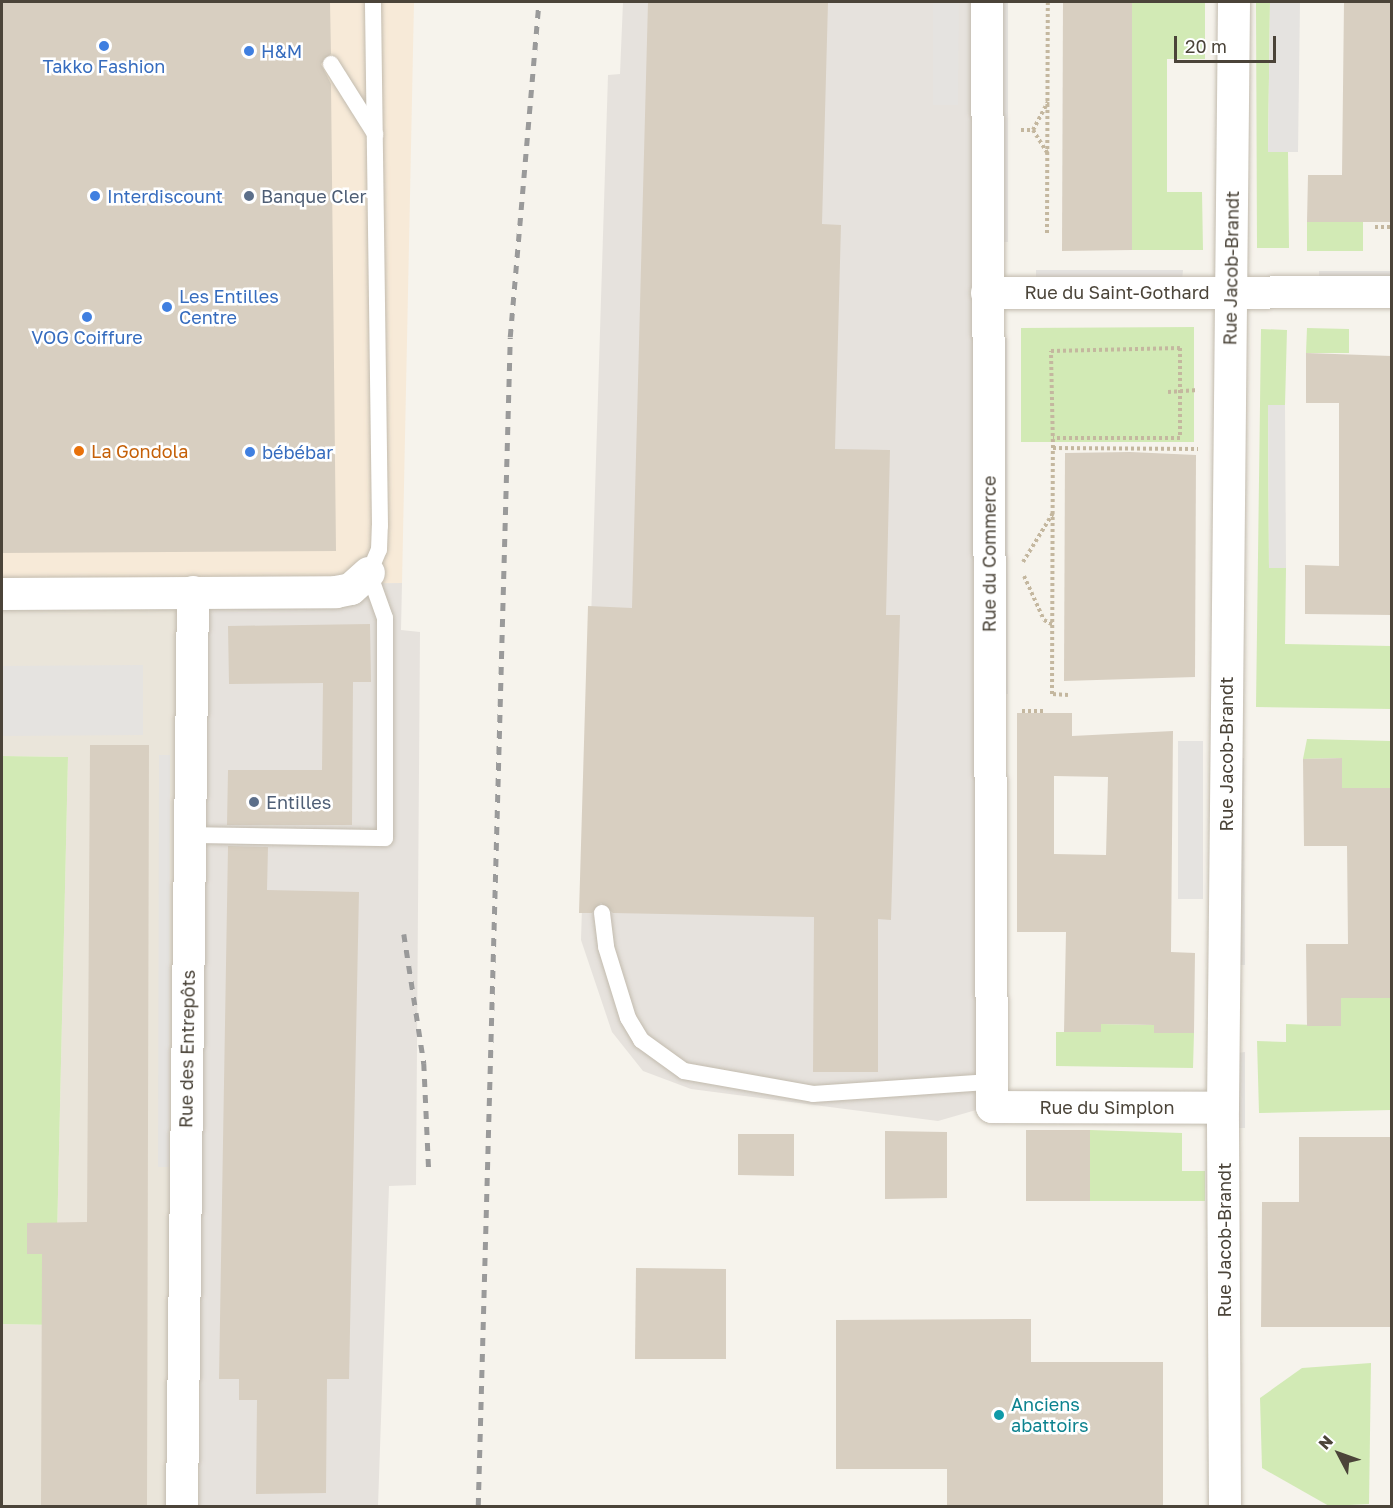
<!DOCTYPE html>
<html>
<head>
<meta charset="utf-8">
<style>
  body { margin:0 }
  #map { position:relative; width:1393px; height:1508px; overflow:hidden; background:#f6f3ec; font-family:"Golos Text",sans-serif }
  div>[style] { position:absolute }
  .residential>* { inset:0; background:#eae5da }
  .commercial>* { inset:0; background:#f7ead8 }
  .industrial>* { inset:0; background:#e6e2dd }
  .green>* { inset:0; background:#d2eab5 }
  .parking>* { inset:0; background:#e5e3e0 }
  .building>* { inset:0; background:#d8cfc1 }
  .path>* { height:4px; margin-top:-2px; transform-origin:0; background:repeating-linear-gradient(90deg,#c4b79f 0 3px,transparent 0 6px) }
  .roads { filter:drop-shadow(0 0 2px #c2bbae) drop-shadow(0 0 2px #c2bbae) }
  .service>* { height:16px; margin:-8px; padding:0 8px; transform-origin:8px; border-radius:8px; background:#fff }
  .minor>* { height:32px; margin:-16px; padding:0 16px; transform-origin:16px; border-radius:16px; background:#fff }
  .rail>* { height:4.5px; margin-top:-2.25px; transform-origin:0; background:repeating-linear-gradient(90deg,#9a9a9a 0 8px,transparent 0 16px) }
  .dots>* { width:16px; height:16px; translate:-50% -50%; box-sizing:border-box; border:3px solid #fff; border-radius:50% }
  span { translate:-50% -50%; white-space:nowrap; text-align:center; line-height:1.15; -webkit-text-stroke:5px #fff; paint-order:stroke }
  .shop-label { font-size:18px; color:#366cbe }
  .left { translate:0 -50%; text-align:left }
  .service-label { font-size:18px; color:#4e5e75 }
  .street-label { font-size:18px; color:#4b4439 }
  .food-label { font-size:18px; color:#c56008 }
  .culture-label { font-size:18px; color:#0d838f }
  .frame { position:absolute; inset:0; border:3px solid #4b4439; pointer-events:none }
  .north { position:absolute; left:1309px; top:1424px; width:60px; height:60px; -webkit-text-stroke:4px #fff; paint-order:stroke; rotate:311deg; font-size:16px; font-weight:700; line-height:24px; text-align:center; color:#4b4439 }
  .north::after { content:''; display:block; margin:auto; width:21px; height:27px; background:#4b4439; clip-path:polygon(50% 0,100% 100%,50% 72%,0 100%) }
  .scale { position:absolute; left:1174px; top:36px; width:102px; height:27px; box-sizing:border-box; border:3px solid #4b4439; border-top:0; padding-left:8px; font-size:18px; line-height:21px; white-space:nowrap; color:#4b4439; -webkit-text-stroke:4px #fff; paint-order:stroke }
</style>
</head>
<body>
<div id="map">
  <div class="residential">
    <div style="clip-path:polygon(205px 585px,199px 1506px,2px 1506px,2px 1324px,55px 1325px,68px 757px,2px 756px,2px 587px)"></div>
  </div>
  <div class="commercial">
    <div style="clip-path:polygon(2px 2px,414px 2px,402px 583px,2px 587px)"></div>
  </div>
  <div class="industrial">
    <div style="clip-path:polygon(623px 2px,978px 2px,973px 669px,983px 1108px,938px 1121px,691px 1089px,643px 1071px,612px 1032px,581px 940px,608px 75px,620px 74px)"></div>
    <div style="clip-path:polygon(402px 583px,401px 630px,420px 632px,416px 1185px,389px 1186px,378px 1506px,199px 1506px,205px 585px)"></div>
  </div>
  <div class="green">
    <div style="clip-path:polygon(1132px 2px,1205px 2px,1205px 59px,1167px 59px,1167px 192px,1202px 192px,1203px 250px,1132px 250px)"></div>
    <div style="clip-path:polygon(1256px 2px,1270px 2px,1268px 151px,1288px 152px,1289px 248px,1257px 248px)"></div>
    <div style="clip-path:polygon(1307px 222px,1363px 222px,1363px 251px,1307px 251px)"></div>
    <div style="clip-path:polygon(1194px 327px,1194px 442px,1021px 442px,1021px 328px)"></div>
    <div style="clip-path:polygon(1307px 328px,1349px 329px,1349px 353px,1306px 353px)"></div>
    <div style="clip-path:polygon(1261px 329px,1287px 330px,1285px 405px,1268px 406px,1269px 568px,1286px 568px,1285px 644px,1391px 646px,1391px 709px,1256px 707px)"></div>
    <div style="clip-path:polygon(1307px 739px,1391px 741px,1391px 788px,1338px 788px,1342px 758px,1303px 759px)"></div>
    <div style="clip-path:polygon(2px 756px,68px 757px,55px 1325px,2px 1324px)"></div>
    <div style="clip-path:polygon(1341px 998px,1391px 998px,1391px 1110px,1259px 1113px,1257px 1041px,1286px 1042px,1286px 1024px,1341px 1026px)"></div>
    <div style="clip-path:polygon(1101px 1024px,1154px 1025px,1154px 1033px,1194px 1033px,1193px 1068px,1056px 1066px,1056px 1032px,1100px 1032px)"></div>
    <div style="clip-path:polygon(1090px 1130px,1182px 1133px,1182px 1171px,1205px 1171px,1205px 1201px,1090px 1201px)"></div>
    <div style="clip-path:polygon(1371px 1363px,1369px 1504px,1329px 1506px,1262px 1468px,1260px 1398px,1302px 1368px)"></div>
  </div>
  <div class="parking">
    <div style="clip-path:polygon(933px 2px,959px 2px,958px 105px,933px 105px)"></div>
    <div style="clip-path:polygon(996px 2px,1008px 2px,1008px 242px,996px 242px)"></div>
    <div style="clip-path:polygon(1270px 2px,1300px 2px,1298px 152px,1268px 152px)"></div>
    <div style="clip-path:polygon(1036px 270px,1183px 270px,1182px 280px,1036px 281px)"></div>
    <div style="clip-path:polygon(1319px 271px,1391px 271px,1391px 281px,1319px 281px)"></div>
    <div style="clip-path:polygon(1007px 338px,1008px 694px,997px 694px,997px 339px)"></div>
    <div style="clip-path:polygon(1268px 405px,1285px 405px,1286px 568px,1269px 568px)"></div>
    <div style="clip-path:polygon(143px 665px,143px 735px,2px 736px,2px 666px)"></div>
    <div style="clip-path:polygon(1178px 741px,1203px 741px,1203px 899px,1178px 899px)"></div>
    <div style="clip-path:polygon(159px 755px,170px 755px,169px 1167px,158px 1167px)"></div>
    <div style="clip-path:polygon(1235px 758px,1244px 758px,1245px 965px,1237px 965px)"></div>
    <div style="clip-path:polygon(1245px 1052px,1245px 1128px,1237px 1128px,1236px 1053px)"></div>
  </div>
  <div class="building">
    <div style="clip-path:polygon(2px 2px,330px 2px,331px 54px,321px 64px,331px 84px,336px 551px,2px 553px)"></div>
    <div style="clip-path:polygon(648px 2px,828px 2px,822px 224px,841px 225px,835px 449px,890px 450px,886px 615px,900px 615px,891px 920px,878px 919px,878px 1072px,813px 1072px,814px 917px,613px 913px,601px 903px,592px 913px,579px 913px,588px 606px,632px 608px)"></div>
    <div style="clip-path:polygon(1063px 2px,1132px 2px,1132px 250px,1062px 251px)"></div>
    <div style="clip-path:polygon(1344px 2px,1392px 2px,1392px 222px,1307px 222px,1308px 175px,1342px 175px)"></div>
    <div style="clip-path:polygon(1306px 353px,1392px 356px,1392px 615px,1305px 614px,1305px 565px,1339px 566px,1339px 403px,1306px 403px)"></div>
    <div style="clip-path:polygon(1130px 452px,1196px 455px,1195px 677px,1064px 681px,1065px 453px)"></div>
    <div style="clip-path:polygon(370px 624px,371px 682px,353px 682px,352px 825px,227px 825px,228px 770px,322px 770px,323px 683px,229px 684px,228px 626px)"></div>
    <div style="clip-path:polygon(evenodd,1017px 713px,1072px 713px,1072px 736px,1173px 731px,1171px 952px,1195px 953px,1194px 1033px,1154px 1033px,1154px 1025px,1101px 1024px,1101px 1032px,1064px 1032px,1066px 932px,1017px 932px,1017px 713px,1054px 776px,1108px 777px,1106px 855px,1054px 854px,1054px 776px)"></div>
    <div style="clip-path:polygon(90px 745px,149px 745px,147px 1506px,41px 1506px,42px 1254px,27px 1254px,27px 1223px,87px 1222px)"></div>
    <div style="clip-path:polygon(1342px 758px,1342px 788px,1392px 788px,1392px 998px,1341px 998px,1341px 1026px,1307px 1026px,1306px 944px,1348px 944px,1347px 846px,1304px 846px,1303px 759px)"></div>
    <div style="clip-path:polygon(228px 846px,268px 847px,267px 890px,359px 892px,349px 1379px,327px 1379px,326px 1493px,256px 1494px,257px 1400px,239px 1400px,239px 1379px,219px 1379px)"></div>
    <div style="clip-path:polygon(1026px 1130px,1090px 1130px,1090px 1201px,1026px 1201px)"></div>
    <div style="clip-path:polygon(885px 1131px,947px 1132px,947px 1198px,885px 1199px)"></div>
    <div style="clip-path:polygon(738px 1134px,794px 1134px,794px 1176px,738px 1175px)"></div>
    <div style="clip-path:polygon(1299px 1137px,1392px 1137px,1392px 1327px,1261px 1327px,1262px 1202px,1299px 1202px)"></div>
    <div style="clip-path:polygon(636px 1268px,726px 1269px,726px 1359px,635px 1359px)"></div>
    <div style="clip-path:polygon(1031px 1319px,1031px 1362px,1163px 1362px,1163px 1506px,947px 1506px,947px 1469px,836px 1469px,836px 1320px)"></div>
  </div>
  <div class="path">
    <div style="left:1021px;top:130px;width:12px"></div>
    <div style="left:1033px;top:130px;width:28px;rotate:58deg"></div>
    <div style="left:1033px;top:130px;width:32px;rotate:-62deg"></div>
    <div style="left:1375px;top:227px;width:17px"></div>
    <div style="left:1047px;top:233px;width:231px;rotate:-89.8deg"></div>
    <div style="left:1168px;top:392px;width:30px;rotate:-4deg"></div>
    <div style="left:1053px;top:448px;width:97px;rotate:-91.2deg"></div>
    <div style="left:1051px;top:351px;width:129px;rotate:-1.3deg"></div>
    <div style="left:1180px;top:348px;width:90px;rotate:90deg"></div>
    <div style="left:1180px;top:438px;width:127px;rotate:180deg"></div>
    <div style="left:1023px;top:562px;width:57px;rotate:-58.5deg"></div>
    <div style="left:1024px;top:576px;width:48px;rotate:65.6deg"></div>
    <div style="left:1044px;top:620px;width:10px;rotate:29deg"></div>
    <div style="left:1068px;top:695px;width:16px;rotate:-176deg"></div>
    <div style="left:1052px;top:694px;width:246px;rotate:-89.8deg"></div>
    <div style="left:1053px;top:448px;width:145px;rotate:0.4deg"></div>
    <div style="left:1022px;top:711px;width:24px"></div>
  </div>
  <div class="roads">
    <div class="service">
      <div style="left:331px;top:64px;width:83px;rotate:57.8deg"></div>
      <div style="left:190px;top:835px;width:195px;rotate:0.9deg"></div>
      <div style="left:385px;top:838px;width:220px;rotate:-90deg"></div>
      <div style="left:385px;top:618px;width:48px;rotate:-109.6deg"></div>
      <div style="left:369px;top:573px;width:25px;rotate:-67deg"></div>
      <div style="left:379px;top:550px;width:24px;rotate:-88deg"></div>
      <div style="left:380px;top:526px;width:524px;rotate:-90.77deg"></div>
      <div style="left:602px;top:913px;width:34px;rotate:83deg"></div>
      <div style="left:606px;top:947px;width:74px;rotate:72.8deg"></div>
      <div style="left:628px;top:1018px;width:26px;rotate:59deg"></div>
      <div style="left:641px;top:1040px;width:53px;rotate:35.8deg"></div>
      <div style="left:684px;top:1071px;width:131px;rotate:10.1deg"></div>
      <div style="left:813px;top:1094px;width:178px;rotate:-3.9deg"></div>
    </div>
    <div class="minor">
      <div style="left:987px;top:2px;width:1105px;rotate:89.74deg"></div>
      <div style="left:992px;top:1107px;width:231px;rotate:0.2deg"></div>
      <div style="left:987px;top:293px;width:405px;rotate:-0.1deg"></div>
      <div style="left:2px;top:594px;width:334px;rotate:-0.3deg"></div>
      <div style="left:336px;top:592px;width:15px;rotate:-11deg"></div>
      <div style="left:351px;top:589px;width:24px;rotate:-42deg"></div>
      <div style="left:182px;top:1506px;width:914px;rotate:-89.31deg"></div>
      <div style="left:1225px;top:1506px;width:398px;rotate:-90.3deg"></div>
      <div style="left:1223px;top:1108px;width:1106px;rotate:-89.43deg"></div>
    </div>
  </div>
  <div class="rail">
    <div style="left:404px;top:934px;width:131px;rotate:81.2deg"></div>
    <div style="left:424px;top:1063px;width:109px;rotate:87.4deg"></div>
    <div style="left:478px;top:1506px;width:1169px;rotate:-88.43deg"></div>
    <div style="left:510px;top:337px;width:336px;rotate:-85.1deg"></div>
  </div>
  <div class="dots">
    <div style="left:104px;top:46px;background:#3f7fe0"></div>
    <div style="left:249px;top:51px;background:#3f7fe0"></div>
    <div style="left:95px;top:196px;background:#3f7fe0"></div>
    <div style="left:249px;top:196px;background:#5c6f8a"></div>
    <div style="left:167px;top:307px;background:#3f7fe0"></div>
    <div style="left:87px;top:317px;background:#3f7fe0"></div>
    <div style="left:79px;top:451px;background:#e8710a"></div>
    <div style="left:250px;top:452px;background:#3f7fe0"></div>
    <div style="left:254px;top:802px;background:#5c6f8a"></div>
    <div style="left:999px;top:1415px;background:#0f9aa8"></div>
  </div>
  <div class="shop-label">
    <span class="left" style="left:261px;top:51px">H&amp;M</span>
    <span style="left:104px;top:66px">Takko Fashion</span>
    <span class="left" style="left:107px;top:196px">Interdiscount</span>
    <span class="left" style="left:179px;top:307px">Les Entilles<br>Centre</span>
    <span style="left:87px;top:337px">VOG Coiffure</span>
    <span class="left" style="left:262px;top:452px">bébébar</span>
  </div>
  <div class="service-label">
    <span class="left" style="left:261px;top:196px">Banque Cler</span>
    <span class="left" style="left:266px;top:802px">Entilles</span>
  </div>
  <div class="street-label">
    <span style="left:1231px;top:268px;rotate:-89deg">Rue Jacob-Brandt</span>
    <span style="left:1117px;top:292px">Rue du Saint-Gothard</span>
    <span style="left:989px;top:554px;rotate:-90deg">Rue du Commerce</span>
    <span style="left:1226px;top:754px;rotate:-90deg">Rue Jacob-Brandt</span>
    <span style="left:187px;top:1049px;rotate:-89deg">Rue des Entrepôts</span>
    <span style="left:1107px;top:1107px">Rue du Simplon</span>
    <span style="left:1224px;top:1240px;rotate:-90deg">Rue Jacob-Brandt</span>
  </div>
  <div class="food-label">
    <span class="left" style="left:91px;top:451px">La Gondola</span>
  </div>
  <div class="culture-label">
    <span class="left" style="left:1011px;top:1415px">Anciens<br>abattoirs</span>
  </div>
  <div class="frame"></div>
  <div class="north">N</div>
  <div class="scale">20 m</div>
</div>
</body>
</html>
